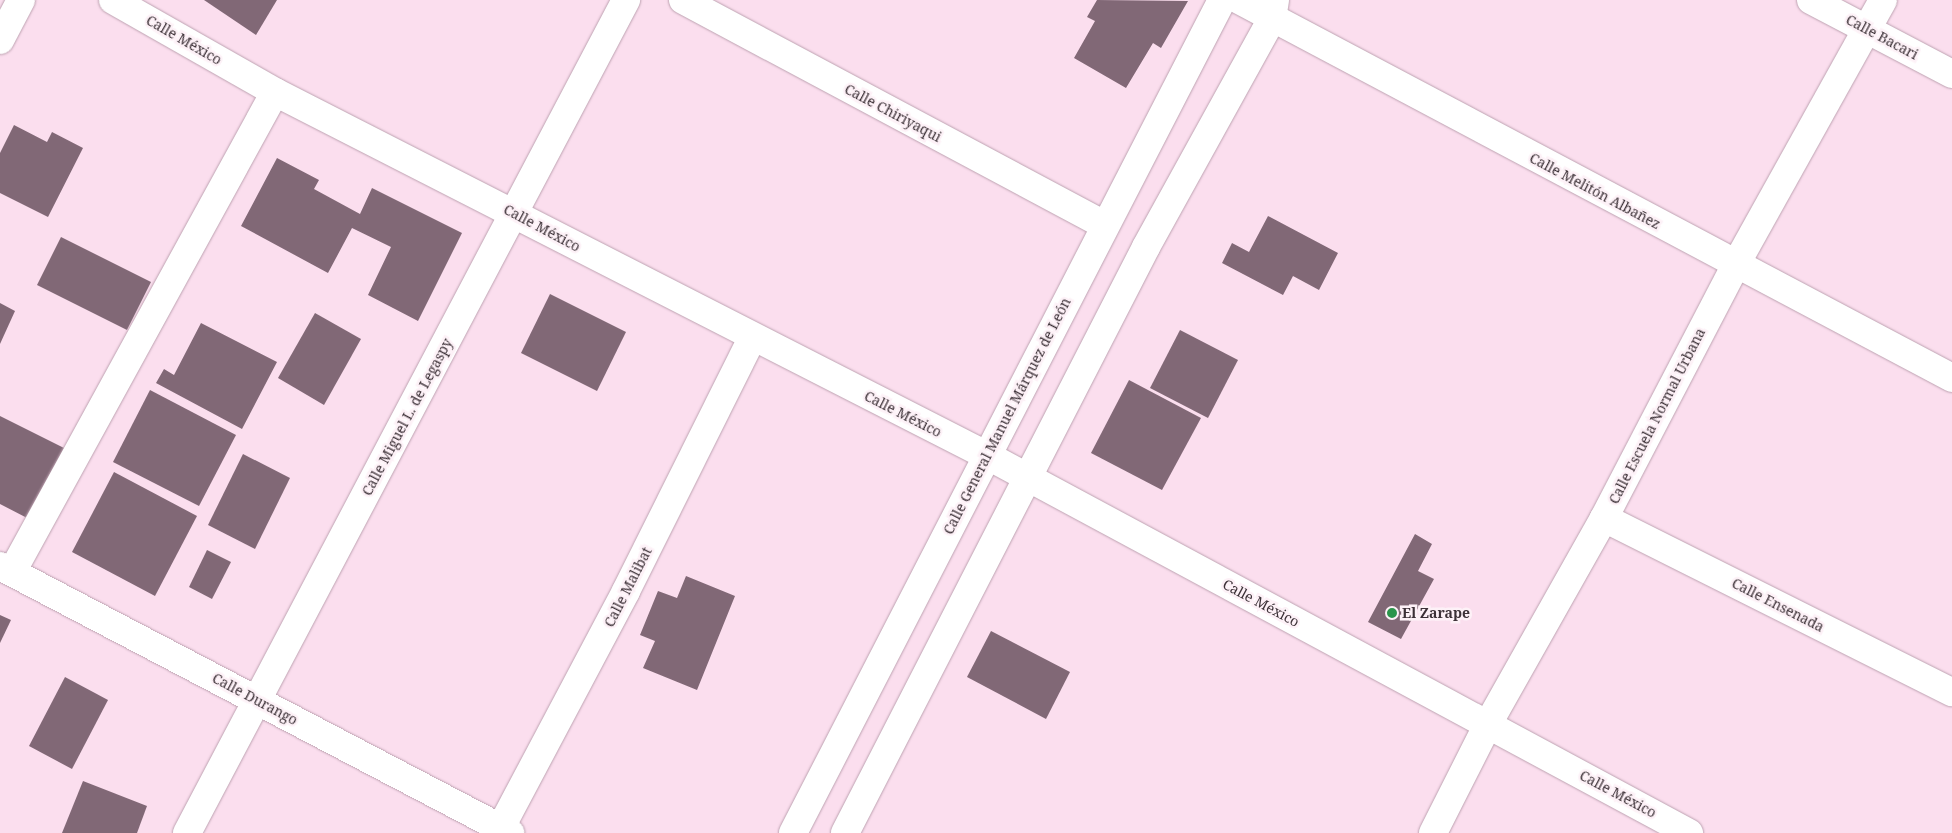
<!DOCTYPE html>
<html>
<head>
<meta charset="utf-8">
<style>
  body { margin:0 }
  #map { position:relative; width:1952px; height:833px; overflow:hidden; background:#fbdeee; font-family:"Noto Serif",serif }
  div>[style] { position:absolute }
  .building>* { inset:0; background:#816876 }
  .roads { filter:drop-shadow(0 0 1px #bda2b1) drop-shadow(0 0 1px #bda2b1) }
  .minor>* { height:28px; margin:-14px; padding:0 14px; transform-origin:14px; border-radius:14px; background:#fff }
  .dots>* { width:14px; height:14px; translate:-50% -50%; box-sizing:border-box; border:2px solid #fdf1f7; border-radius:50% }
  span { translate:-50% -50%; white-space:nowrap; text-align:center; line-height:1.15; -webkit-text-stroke:5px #fdf1f7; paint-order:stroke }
  .street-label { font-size:14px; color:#3c3137 }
  .poi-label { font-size:14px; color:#3c3137; font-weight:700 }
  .left { translate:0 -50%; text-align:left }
</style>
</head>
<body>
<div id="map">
  <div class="building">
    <div style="clip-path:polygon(204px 0,277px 0,256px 35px)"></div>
    <div style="clip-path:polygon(1097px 0,1188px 1px,1161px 48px,1153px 43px,1126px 88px,1074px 58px,1095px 21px,1087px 17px)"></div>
    <div style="clip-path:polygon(14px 125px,47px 142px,52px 132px,83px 148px,48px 217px,0 193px,0 153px)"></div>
    <div style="clip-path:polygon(277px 158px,319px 180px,314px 189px,360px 214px,372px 188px,462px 233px,418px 321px,368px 295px,391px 247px,352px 228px,328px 273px,241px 226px)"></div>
    <div style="clip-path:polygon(1268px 216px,1338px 253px,1319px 290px,1293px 276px,1283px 295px,1222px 263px,1232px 243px,1249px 252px)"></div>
    <div style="clip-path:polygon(61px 237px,151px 282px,127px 330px,37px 285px)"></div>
    <div style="clip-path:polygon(550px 294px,626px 332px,597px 391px,521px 353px)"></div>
    <div style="clip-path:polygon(0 303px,15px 311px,0 344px)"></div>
    <div style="clip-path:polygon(315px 313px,361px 339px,324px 405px,278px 378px)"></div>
    <div style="clip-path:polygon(201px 323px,277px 362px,242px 429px,156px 383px,164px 369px,174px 375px)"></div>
    <div style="clip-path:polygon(1180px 330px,1238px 360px,1208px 418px,1150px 388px)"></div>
    <div style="clip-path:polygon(1129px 380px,1201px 418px,1162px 490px,1091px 453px)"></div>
    <div style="clip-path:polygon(150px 390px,236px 435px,199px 506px,113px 462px)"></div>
    <div style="clip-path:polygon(0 416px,66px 449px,31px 520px,0 504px)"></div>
    <div style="clip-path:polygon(243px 454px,290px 478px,255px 549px,208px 525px)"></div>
    <div style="clip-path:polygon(114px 472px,197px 516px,155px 596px,72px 552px)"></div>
    <div style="clip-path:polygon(1415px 534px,1432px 544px,1418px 571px,1434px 579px,1401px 639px,1368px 622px)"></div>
    <div style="clip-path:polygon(207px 550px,231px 562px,212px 599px,189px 587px)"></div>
    <div style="clip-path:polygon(686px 576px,735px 596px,697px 690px,643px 668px,655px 641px,640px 635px,658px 591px,677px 598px)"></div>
    <div style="clip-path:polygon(0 615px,11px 620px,0 643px)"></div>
    <div style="clip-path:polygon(991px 631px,1070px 672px,1046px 719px,967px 677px)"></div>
    <div style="clip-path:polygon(65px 677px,108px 700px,72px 769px,29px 746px)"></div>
    <div style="clip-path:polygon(83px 781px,147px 806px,137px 833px,62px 833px)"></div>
  </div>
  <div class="roads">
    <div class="minor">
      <div style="left:113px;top:0;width:186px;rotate:29.6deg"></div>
      <div style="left:275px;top:92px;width:801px;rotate:27.05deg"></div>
      <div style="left:988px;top:456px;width:796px;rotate:28.27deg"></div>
      <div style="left:683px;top:0;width:477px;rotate:28.1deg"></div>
      <div style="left:1239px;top:0;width:807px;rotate:27.93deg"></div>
      <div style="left:1811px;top:0;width:159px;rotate:27.7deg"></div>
      <div style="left:0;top:40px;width:45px;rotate:-62.3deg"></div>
      <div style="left:1604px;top:518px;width:389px;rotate:26.6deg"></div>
      <div style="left:0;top:566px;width:576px;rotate:27.63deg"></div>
      <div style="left:12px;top:572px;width:547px;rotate:-61.28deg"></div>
      <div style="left:187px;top:833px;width:942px;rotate:-62.21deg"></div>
      <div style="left:498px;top:833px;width:274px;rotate:-62.1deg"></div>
      <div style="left:626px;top:591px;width:283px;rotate:-63.5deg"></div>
      <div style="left:793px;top:833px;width:937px;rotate:-62.75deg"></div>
      <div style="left:845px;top:833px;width:659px;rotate:-62.81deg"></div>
      <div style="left:1146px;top:247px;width:260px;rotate:-61.1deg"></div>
      <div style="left:1272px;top:19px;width:19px;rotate:-81deg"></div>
      <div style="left:1433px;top:833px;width:122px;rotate:-63.2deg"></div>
      <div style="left:1488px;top:724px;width:236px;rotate:-60.6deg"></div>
      <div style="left:1604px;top:518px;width:284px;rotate:-62.5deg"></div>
      <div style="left:1735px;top:266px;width:304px;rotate:-60.9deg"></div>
    </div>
  </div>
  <div class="dots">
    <div style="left:1392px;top:613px;background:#2b954c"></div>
  </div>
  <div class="street-label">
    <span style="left:1882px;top:37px;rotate:28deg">Calle Bacari</span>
    <span style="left:184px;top:40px;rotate:30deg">Calle México</span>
    <span style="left:893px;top:113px;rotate:28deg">Calle Chiriyaqui</span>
    <span style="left:1595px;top:191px;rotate:28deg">Calle Melitón Albañez</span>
    <span style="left:542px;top:228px;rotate:28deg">Calle México</span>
    <span style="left:903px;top:414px;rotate:27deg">Calle México</span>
    <span style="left:1007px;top:416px;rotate:-63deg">Calle General Manuel Márquez de León</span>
    <span style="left:1657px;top:416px;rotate:-63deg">Calle Escuela Normal Urbana</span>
    <span style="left:407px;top:417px;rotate:-62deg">Calle Miguel L. de Legaspy</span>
    <span style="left:628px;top:587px;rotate:-63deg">Calle Malibat</span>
    <span style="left:1261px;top:603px;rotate:28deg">Calle México</span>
    <span style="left:1778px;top:605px;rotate:27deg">Calle Ensenada</span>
    <span style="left:255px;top:699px;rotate:28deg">Calle Durango</span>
    <span style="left:1618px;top:794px;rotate:28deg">Calle México</span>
  </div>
  <div class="poi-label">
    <span class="left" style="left:1402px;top:613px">El Zarape</span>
  </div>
</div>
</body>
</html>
